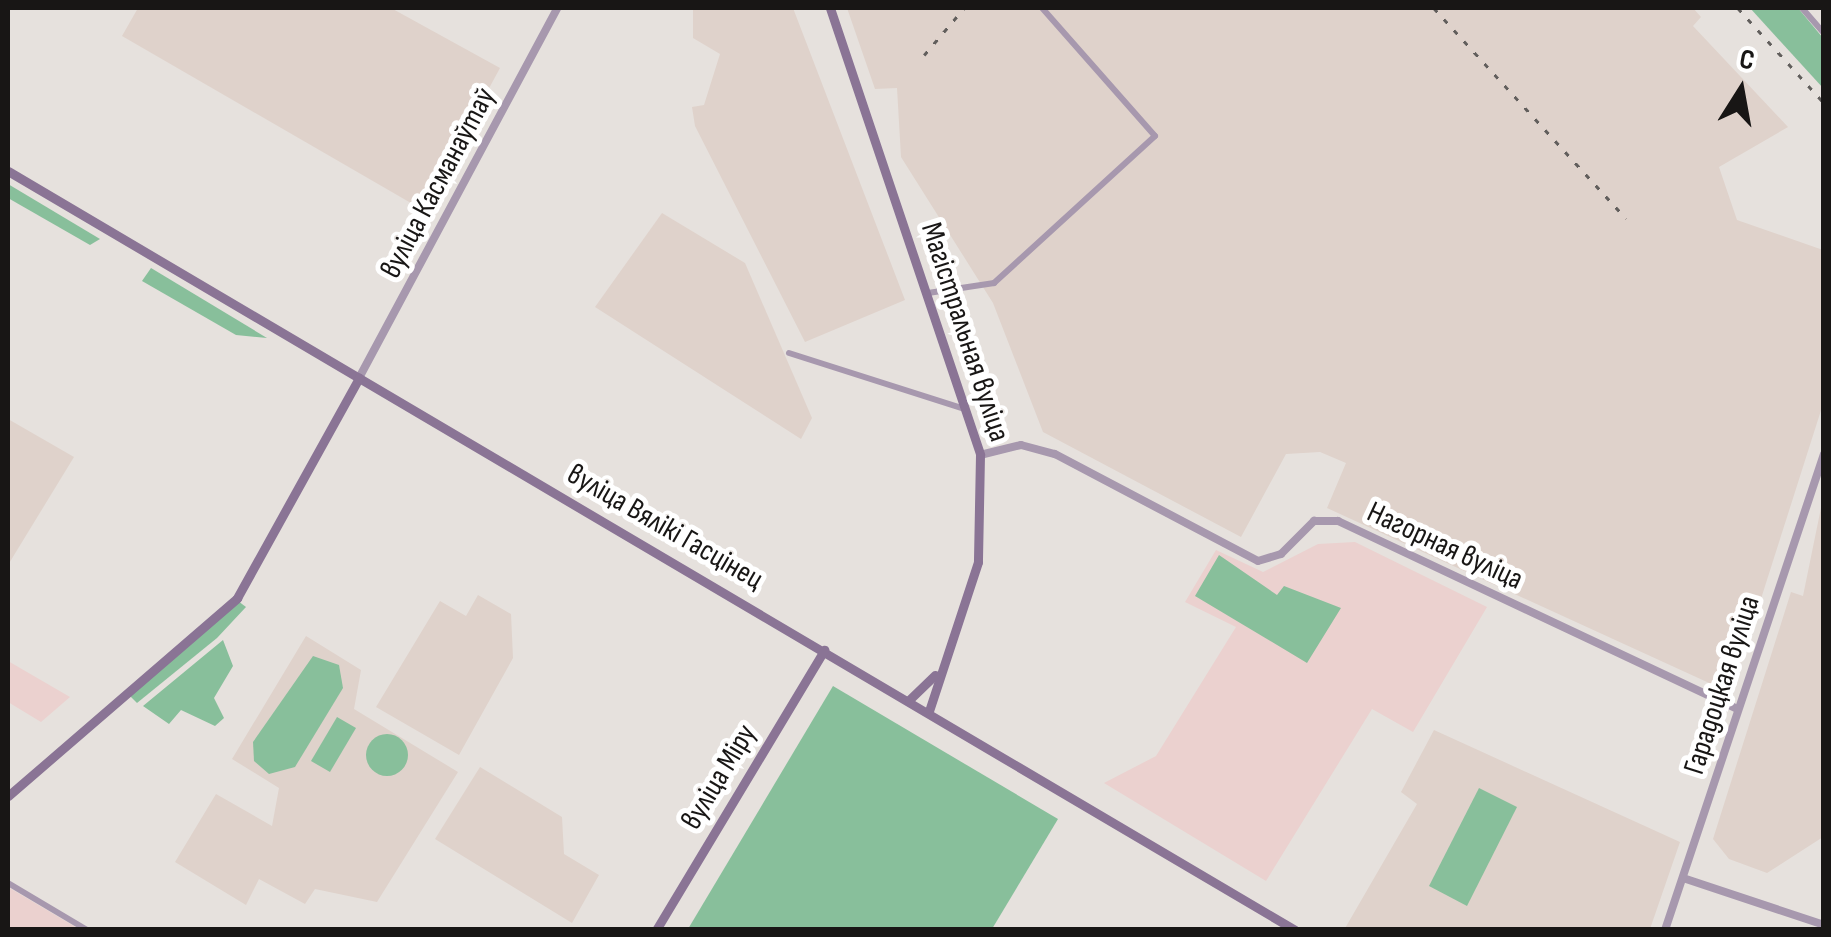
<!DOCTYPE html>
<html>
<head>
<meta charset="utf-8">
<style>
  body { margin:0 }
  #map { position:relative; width:1831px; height:937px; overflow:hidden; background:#e6e1dd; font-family:"Sofia Sans Condensed",sans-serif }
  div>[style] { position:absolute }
  .commercial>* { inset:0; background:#ebd1cf }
  .built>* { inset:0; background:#dfd2cb }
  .green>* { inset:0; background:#88bf9b }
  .round { border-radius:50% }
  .minor>* { height:6px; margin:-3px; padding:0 3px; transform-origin:3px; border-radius:3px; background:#a798ae }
  .tertiary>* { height:8px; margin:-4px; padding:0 4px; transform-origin:4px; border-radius:4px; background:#a798ae }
  .secondary>* { height:9px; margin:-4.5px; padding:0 4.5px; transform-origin:4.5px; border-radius:4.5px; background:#8a7495 }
  .rail>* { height:2.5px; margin-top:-1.25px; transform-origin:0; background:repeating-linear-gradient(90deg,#615e5c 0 5px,transparent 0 15px) }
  span { translate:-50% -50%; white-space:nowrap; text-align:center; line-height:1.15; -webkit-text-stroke:10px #fff; paint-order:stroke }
  .street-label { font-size:30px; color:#181615 }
  .frame { position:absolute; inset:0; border:10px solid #181615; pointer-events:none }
  .north { position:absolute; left:1691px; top:40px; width:100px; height:100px; -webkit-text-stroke:8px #fff; paint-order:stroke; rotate:11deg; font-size:28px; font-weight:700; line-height:40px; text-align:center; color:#181615 }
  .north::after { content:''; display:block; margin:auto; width:35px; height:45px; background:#181615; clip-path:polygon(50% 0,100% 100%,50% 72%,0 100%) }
</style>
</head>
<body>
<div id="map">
  <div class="commercial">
    <div style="clip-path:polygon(1355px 542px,1487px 607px,1413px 732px,1372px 709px,1266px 881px,1104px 783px,1156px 756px,1236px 627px,1185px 602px,1216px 550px,1263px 572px,1318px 544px)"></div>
    <div style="clip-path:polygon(8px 661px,70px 697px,41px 722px,8px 702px)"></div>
    <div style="clip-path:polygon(8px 887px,79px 929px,8px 929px)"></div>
  </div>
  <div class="built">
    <div style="clip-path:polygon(138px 8px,391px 8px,500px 68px,423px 210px,122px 36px)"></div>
    <div style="clip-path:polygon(693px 8px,793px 8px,905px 300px,805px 342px,695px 126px,692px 107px,704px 105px,720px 54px,693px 38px)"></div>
    <div style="clip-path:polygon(847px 8px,1693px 8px,1701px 17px,1693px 26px,1788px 127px,1719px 167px,1737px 220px,1823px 250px,1823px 404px,1731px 693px,1327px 508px,1346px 463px,1320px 452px,1286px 454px,1241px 537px,1043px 432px,993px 303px,901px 157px,897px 88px,875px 89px)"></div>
    <div style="clip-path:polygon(662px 213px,745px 263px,812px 418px,801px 439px,595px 307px)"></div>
    <div style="clip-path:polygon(8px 419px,74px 457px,8px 565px)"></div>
    <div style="clip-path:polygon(1823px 498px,1823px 837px,1767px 873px,1729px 859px,1713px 839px,1791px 592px,1803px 596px)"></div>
    <div style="clip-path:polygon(478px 595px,511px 614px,513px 658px,459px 755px,376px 707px,440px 601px,466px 616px)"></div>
    <div style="clip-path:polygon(306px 636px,361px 670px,354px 709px,458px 772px,377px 902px,315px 889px,305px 904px,259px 879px,246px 905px,175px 862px,216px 794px,272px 826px,279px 788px,232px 759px)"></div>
    <div style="clip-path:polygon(1434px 730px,1680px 842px,1650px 929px,1344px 930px,1417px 804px,1401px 792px)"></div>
    <div style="clip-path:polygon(480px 767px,562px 817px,564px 854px,599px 875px,572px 923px,435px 839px)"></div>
  </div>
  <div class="green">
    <div style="clip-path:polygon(1750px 8px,1798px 8px,1823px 38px,1823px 88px)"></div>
    <div style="clip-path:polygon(8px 184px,100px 239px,90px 245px,8px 198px)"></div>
    <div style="clip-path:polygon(151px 268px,267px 338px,236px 335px,142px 281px)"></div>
    <div style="clip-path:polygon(1219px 555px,1277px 595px,1284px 586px,1341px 608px,1307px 663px,1195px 596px)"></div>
    <div style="clip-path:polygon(238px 601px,246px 607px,217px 638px,137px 703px,130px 696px)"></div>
    <div style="clip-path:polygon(223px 640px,233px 666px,214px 698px,224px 718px,215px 726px,181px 710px,169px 724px,143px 706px)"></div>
    <div style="clip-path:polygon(313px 656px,339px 665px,343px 688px,295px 767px,269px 774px,254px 761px,253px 742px)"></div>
    <div style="clip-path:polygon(833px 686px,1058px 819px,992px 929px,688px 929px)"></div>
    <div style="clip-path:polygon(337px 717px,356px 728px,330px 772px,311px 761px)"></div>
    <div class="round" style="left:366px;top:734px;width:42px;height:42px"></div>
    <div style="clip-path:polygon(1479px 788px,1517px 807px,1467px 906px,1429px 886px)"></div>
  </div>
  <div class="minor">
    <div style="left:1802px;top:8px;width:33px;rotate:49deg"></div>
    <div style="left:928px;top:293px;width:67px;rotate:-8.6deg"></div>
    <div style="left:994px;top:283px;width:218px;rotate:-42.4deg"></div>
    <div style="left:1155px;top:136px;width:171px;rotate:-131.4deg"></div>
    <div style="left:789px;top:353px;width:184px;rotate:17.7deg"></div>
    <div style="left:8px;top:883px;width:92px;rotate:30.7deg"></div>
  </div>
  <div class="tertiary">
    <div style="left:359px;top:378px;width:420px;rotate:-61.8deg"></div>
    <div style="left:980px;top:455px;width:42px;rotate:-13.7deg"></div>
    <div style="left:1021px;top:445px;width:35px;rotate:15deg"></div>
    <div style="left:1055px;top:454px;width:229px;rotate:27.8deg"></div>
    <div style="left:1258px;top:561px;width:24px;rotate:-17deg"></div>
    <div style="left:1281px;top:554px;width:47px;rotate:-45deg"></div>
    <div style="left:1314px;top:521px;width:24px"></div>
    <div style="left:1338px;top:521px;width:440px;rotate:25.2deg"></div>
    <div style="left:1683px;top:878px;width:149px;rotate:18.4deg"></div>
    <div style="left:1665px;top:930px;width:502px;rotate:-71.53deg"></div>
  </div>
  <div class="secondary">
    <div style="left:830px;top:8px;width:471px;rotate:71.4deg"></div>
    <div style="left:980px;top:455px;width:107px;rotate:91.1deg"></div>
    <div style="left:978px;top:562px;width:157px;rotate:108.2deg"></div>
    <div style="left:8px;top:171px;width:1494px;rotate:30.53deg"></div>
    <div style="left:909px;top:700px;width:36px;rotate:-44deg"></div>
    <div style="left:8px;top:796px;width:303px;rotate:-40.8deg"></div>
    <div style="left:237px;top:598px;width:252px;rotate:-61deg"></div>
    <div style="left:656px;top:930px;width:327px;rotate:-59deg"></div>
  </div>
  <div class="rail">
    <div style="left:1434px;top:8px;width:285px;rotate:47.6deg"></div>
    <div style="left:1738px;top:8px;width:128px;rotate:47.8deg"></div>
    <div style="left:924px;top:55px;width:62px;rotate:-49.6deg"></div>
  </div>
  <div class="street-label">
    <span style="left:438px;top:183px;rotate:-62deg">вуліца Касманаўтаў</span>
    <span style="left:965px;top:332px;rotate:72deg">Магістральная вуліца</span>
    <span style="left:665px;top:527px;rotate:30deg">вуліца Вялікі Гасцінец</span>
    <span style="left:1445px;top:546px;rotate:25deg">Нагорная вуліца</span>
    <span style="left:1722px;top:685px;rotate:-72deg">Гарадоцкая вуліца</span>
    <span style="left:719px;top:777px;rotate:-59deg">вуліца Міру</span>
  </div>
  <div class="frame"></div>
  <div class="north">С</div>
</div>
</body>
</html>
